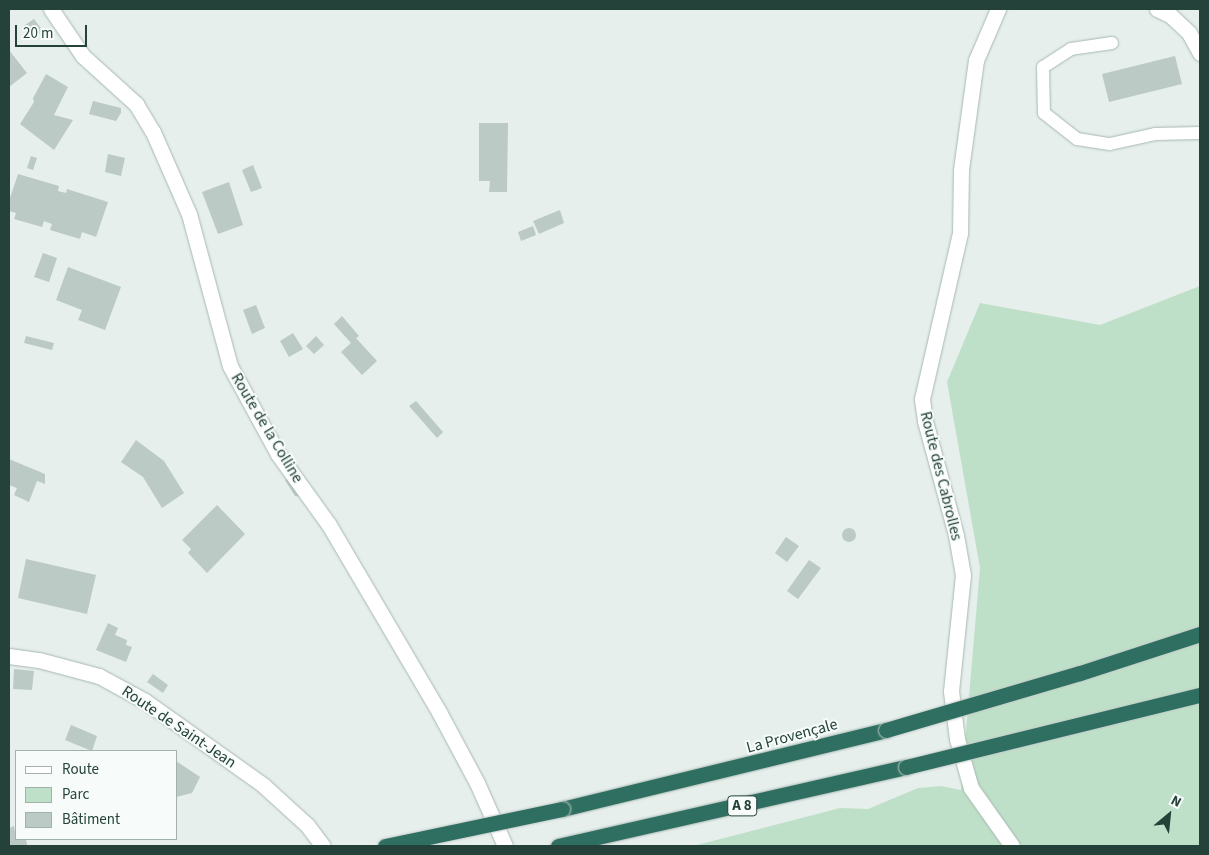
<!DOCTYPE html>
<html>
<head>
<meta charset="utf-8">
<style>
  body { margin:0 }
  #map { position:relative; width:1209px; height:855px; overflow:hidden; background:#e6efeb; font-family:"Source Sans 3",sans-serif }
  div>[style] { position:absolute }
  .green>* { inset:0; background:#bfe0c8 }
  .building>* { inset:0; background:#bbcac4 }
  .round { border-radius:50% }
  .roads { filter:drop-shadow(0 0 1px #a8b8b2) drop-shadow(0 0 1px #a8b8b2) }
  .lane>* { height:12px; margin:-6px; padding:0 6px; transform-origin:6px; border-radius:6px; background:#fff }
  .street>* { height:15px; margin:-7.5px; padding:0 7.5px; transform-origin:7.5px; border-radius:7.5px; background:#fff }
  .secondary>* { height:15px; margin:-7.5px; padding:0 7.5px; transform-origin:7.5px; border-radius:7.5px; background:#fff }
  .highway>* { height:15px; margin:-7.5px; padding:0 7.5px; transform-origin:7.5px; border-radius:7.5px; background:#2f6f62 }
  .bridges { filter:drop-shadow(0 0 1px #c2cac8) drop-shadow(0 0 1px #c2cac8) }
  .highway-bridge>* { height:15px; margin:-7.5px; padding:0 7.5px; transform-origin:7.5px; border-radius:7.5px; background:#2f6f62 }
  span { translate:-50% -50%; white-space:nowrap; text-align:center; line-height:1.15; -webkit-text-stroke:4px #f7fbf9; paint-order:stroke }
  .shield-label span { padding:1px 4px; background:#f7fbf9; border:1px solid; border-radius:4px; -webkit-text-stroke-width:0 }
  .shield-label { font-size:15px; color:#24423a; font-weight:700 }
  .street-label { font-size:16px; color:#24423a }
  .frame { position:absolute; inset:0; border:10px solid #24423a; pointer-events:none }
  .legend { position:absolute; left:15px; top:750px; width:162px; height:90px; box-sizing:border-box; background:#f7fbf9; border:1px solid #a3b1ad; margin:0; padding:6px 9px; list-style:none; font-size:15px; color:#24423a }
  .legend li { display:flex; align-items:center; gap:10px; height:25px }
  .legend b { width:25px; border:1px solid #a3b1ad }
  .north { position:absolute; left:1144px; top:790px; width:50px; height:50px; -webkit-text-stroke:4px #f7fbf9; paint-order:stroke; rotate:28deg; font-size:14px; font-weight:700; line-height:20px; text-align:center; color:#24423a }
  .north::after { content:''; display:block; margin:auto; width:18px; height:22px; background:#24423a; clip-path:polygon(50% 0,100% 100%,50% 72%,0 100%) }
  .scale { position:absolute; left:15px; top:25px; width:72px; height:22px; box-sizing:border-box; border:2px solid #24423a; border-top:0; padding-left:6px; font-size:15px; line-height:18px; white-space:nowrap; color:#24423a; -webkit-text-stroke:4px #f7fbf9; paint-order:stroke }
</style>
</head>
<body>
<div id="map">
  <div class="green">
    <div style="clip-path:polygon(1200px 286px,1200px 846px,693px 846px,840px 808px,868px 809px,918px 788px,941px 786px,961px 790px,980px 568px,947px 382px,980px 303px,1100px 325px)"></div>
  </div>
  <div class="building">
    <div style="clip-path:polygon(34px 19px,43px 31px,31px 40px,22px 27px)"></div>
    <div style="clip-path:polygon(9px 50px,27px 73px,9px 87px)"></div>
    <div style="clip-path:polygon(1175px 56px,1182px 84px,1109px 102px,1102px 74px)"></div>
    <div style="clip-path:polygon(46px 74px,68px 87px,54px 115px,73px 120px,54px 150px,20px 124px,34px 102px,33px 98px)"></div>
    <div style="clip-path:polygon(93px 101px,121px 108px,121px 113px,116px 121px,89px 114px)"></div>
    <div style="clip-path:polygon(479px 123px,508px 123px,507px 192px,489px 192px,490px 181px,479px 181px)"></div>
    <div style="clip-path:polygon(108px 154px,125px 158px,121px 176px,105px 172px)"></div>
    <div style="clip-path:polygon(31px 156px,37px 158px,33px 170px,27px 168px)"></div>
    <div style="clip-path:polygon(253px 165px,262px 188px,251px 192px,242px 170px)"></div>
    <div style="clip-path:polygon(18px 174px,59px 186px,58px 191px,66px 193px,67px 189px,108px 202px,96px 237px,82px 232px,80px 239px,50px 230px,52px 224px,44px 221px,42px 227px,14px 219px,16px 213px,9px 211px,9px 201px)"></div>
    <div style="clip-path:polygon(229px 182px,243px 225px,218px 234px,202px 192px)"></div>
    <div style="clip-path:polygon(560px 210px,564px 223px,539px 234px,533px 221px)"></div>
    <div style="clip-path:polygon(533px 226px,536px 235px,521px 241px,518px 232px)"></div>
    <div style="clip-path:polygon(43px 253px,57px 258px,49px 282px,34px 277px)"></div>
    <div style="clip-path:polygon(68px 267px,121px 287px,105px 330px,78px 320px,82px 310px,56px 300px)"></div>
    <div style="clip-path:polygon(256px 305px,265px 328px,252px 334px,243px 310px)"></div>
    <div style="clip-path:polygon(342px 316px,359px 336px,356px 338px,377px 361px,362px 375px,341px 352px,351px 343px,334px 324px)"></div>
    <div style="clip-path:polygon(293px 333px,303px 349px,289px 357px,280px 341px)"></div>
    <div style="clip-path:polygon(26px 336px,54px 343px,52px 350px,24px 343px)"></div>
    <div style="clip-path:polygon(316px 336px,324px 345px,314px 354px,306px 346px)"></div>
    <div style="clip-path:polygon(416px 401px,443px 432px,437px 438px,409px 406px)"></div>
    <div style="clip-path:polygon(136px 440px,164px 461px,184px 493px,162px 508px,143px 477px,121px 462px)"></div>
    <div style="clip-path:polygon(9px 459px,45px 474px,45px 484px,37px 481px,29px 502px,14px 495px,17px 488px,9px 485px)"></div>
    <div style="clip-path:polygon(292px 476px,307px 497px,295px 496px,285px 480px)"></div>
    <div style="clip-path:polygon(217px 505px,245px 534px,207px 573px,188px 553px,191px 549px,182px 540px)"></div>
    <div class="round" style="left:842px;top:528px;width:14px;height:14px"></div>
    <div style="clip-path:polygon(786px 537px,799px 546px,787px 562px,775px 553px)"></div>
    <div style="clip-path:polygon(26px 559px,96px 575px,87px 614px,18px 598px)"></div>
    <div style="clip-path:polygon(809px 560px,821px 568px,798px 599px,787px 591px)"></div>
    <div style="clip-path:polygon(108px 623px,118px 628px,115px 635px,127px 640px,126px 645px,132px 647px,126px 662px,96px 650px)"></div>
    <div style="clip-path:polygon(14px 669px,34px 671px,32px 690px,13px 689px)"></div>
    <div style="clip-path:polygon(153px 674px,168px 685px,163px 693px,147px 682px)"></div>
    <div style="clip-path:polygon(71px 725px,97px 736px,92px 751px,65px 740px)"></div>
    <div style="clip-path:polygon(176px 761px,200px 777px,192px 793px,176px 797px)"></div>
    <div style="clip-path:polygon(14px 826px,16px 839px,26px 839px,27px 845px,9px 846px,9px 828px)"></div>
  </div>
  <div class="roads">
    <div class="lane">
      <div style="left:1112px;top:43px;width:41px;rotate:171.7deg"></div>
      <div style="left:1071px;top:49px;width:33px;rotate:147deg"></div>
      <div style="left:1043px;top:67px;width:46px;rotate:88.8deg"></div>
      <div style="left:1044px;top:113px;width:42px;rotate:38.2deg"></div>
      <div style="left:1077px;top:139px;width:33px;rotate:9deg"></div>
      <div style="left:1110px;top:144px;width:46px;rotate:-12.5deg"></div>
      <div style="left:1155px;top:134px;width:45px;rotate:-1.3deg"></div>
    </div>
    <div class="street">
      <div style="left:51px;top:9px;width:57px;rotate:55.8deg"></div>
      <div style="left:83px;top:56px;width:72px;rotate:42.2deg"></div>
      <div style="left:136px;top:104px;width:33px;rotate:59deg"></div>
      <div style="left:153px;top:132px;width:90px;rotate:66.3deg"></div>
      <div style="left:189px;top:214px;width:157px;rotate:74.9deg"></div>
      <div style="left:230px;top:366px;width:100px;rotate:61.4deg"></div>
      <div style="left:278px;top:454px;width:87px;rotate:54.3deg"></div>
      <div style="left:329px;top:525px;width:217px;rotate:59.5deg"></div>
      <div style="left:439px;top:712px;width:81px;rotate:61.8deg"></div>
      <div style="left:477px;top:783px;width:69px;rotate:66deg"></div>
    </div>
    <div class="secondary">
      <div style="left:998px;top:9px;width:56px;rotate:113.3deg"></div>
      <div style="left:976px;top:60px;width:111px;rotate:97.8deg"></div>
      <div style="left:961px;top:170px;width:63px;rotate:90.9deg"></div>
      <div style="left:960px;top:233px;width:170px;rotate:102.9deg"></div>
      <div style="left:922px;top:399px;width:22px;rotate:82deg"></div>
      <div style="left:925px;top:421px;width:118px;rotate:74.8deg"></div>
      <div style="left:956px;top:535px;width:41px;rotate:80.1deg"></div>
      <div style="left:963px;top:575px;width:117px;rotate:95.9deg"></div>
      <div style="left:951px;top:691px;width:48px;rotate:82.9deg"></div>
      <div style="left:957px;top:739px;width:51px;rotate:74.1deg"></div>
      <div style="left:971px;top:788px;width:71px;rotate:54.7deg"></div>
      <div style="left:1157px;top:9px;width:14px;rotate:25deg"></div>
      <div style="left:1170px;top:15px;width:26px;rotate:43deg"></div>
      <div style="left:1189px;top:33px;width:23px;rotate:61deg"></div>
      <div style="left:9px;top:656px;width:30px;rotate:8deg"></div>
      <div style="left:39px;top:660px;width:62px;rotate:14.9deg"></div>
      <div style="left:99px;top:676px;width:52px;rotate:28.5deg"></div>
      <div style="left:145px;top:701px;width:145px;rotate:35.4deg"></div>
      <div style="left:263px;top:785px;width:59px;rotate:42.3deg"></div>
      <div style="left:307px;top:825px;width:26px;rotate:53deg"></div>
    </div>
    <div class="highway">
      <div style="left:562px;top:809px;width:333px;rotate:-13.7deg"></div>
      <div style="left:558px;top:846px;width:357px;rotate:-12.8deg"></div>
    </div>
  </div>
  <div class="bridges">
    <div class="highway-bridge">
      <div style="left:886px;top:730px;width:202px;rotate:-16.4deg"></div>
      <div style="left:1080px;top:673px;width:126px;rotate:-18deg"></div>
      <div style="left:906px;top:767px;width:303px;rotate:-13.8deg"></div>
      <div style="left:385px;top:846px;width:181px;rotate:-11.8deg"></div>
    </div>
  </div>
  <div class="shield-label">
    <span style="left:742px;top:806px">A 8</span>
  </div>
  <div class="street-label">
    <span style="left:267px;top:428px;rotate:59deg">Route de la Colline</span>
    <span style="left:941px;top:476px;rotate:76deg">Route des Cabrolles</span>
    <span style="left:179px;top:727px;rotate:34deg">Route de Saint-Jean</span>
    <span style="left:792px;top:736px;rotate:-15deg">La Provençale</span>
  </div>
  <div class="frame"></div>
  <ul class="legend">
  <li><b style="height:6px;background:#fff"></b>Route</li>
  <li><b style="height:14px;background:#bfe0c8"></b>Parc</li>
  <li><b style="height:14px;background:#bbcac4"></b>Bâtiment</li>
  </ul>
  <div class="north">N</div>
  <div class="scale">20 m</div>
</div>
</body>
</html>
